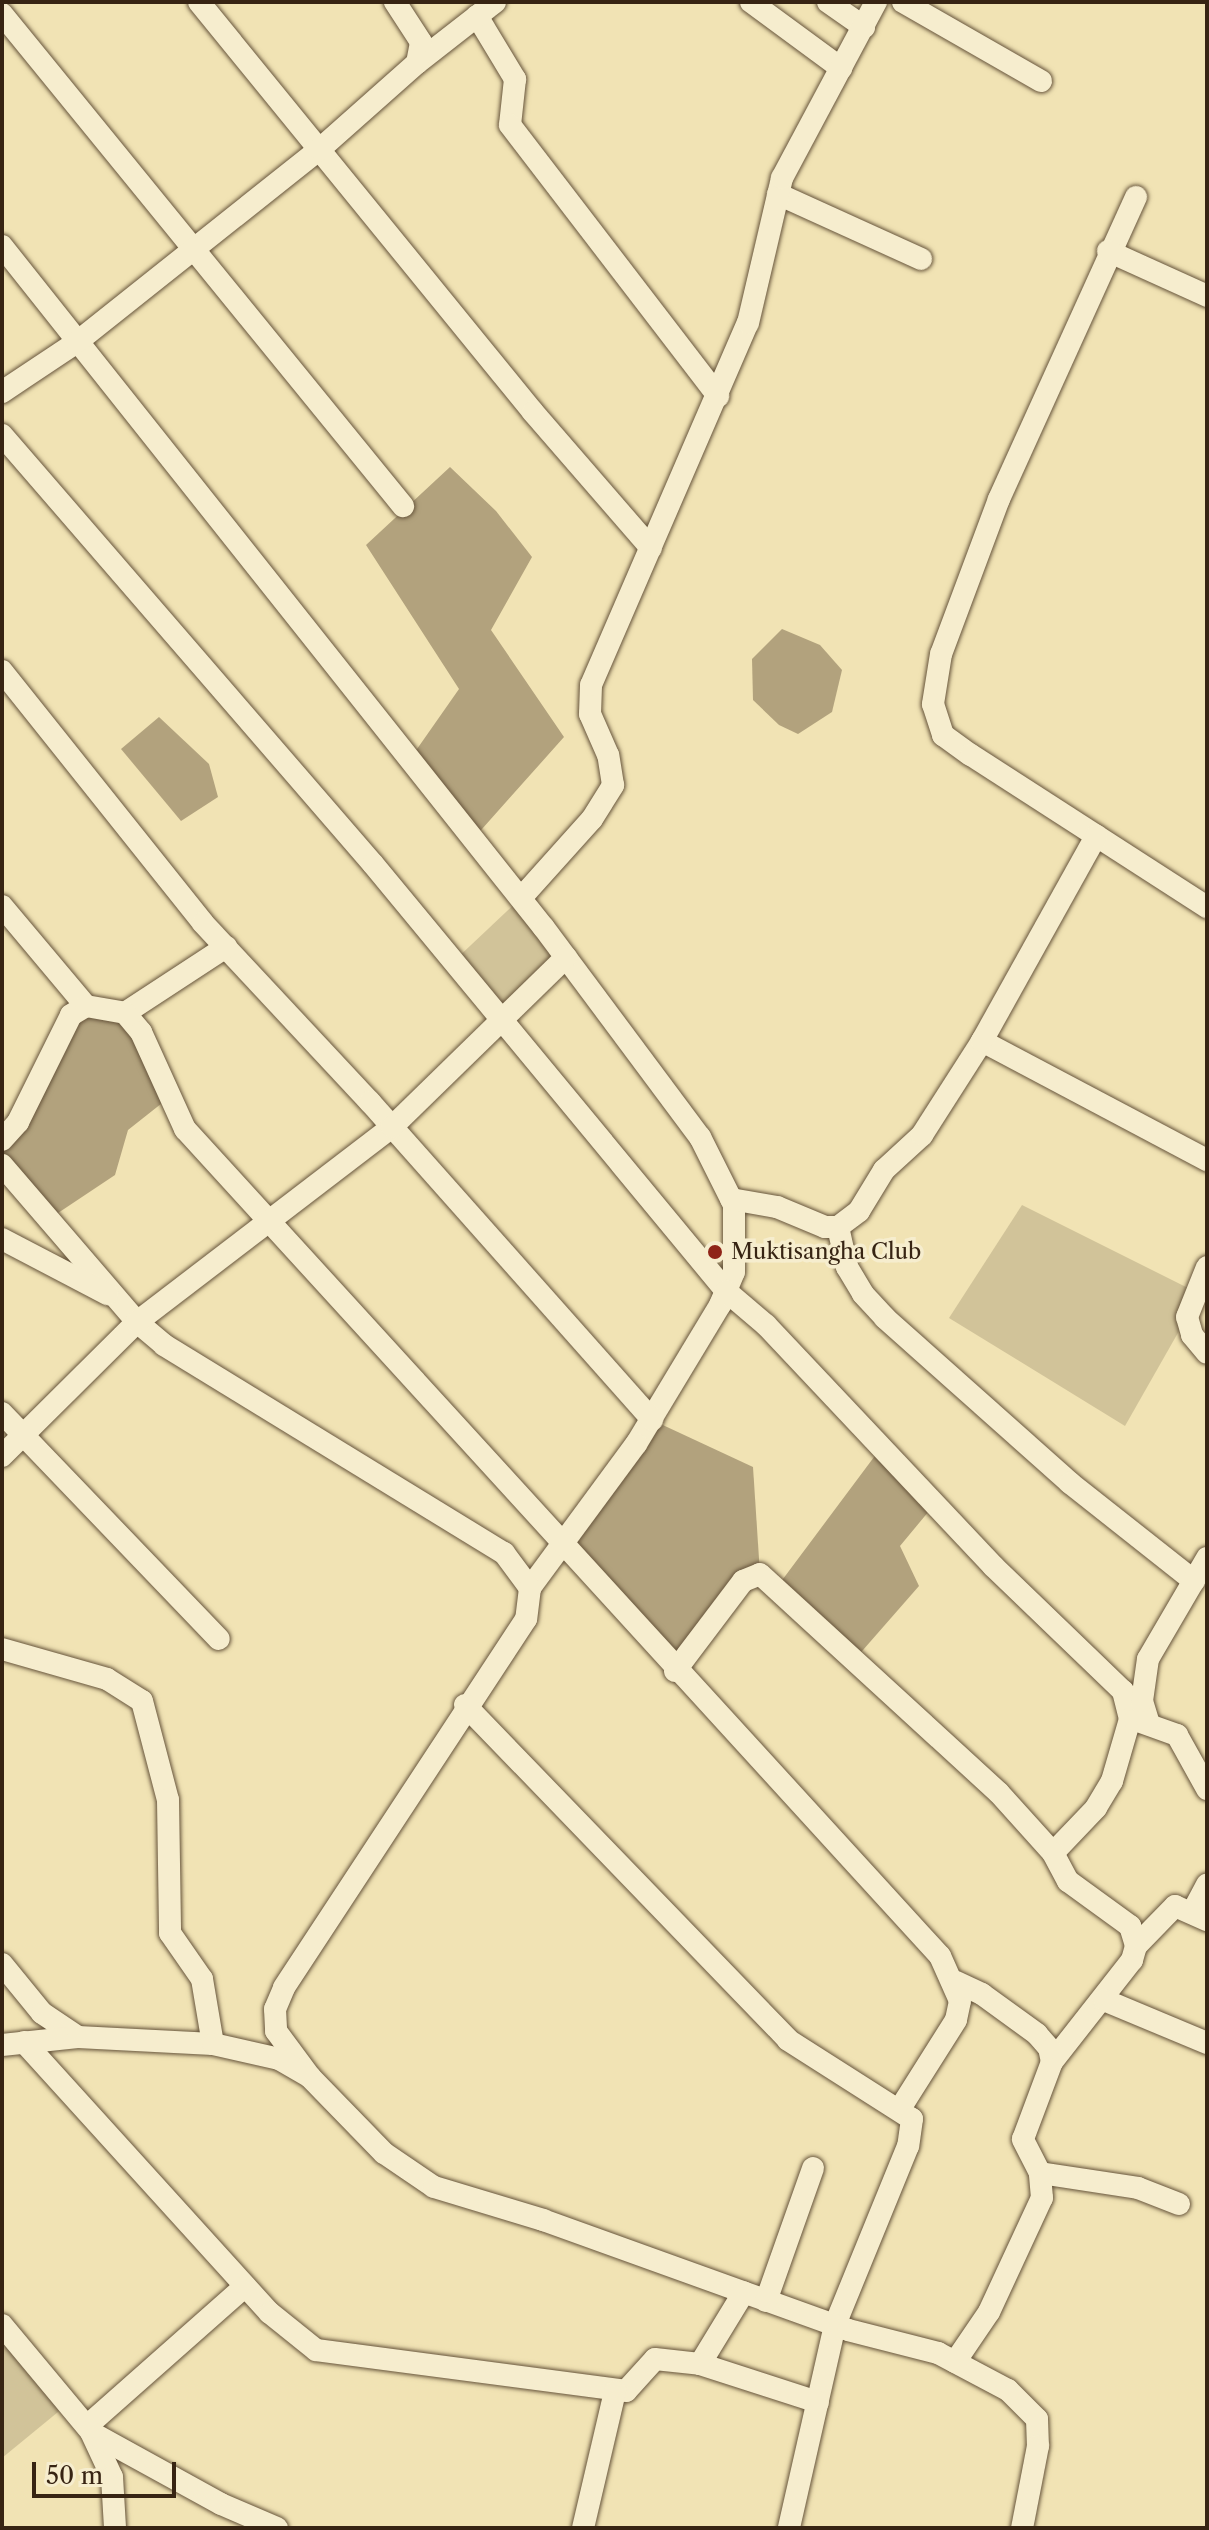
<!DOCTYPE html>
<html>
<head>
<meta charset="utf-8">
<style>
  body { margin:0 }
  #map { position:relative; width:1209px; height:2530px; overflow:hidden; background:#f1e3b4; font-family:"Libre Caslon Text",serif }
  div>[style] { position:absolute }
  .green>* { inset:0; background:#d1c399 }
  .water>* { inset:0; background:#b2a27d }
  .roads { filter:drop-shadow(0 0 2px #66543b) drop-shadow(0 0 2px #66543b) }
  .minor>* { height:22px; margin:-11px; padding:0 11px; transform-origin:11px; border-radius:11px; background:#f6edce }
  .dots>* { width:22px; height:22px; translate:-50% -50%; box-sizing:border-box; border:4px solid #f6edce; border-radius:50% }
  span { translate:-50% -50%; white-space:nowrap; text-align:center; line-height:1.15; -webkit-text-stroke:7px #f6edce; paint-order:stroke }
  .poi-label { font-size:22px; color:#372413 }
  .left { translate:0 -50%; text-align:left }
  .frame { position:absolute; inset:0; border:4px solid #372413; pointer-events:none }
  .scale { position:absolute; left:32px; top:2462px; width:144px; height:36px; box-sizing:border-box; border:4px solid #372413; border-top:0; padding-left:10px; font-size:24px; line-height:28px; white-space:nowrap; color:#372413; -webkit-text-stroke:6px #f6edce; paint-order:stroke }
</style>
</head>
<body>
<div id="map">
  <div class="green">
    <div style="clip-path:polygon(521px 898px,566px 957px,500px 1018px,454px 961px)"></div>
    <div style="clip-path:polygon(1022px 1205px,1194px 1291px,1187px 1317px,1125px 1426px,949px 1318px)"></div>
    <div style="clip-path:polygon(2px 2325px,69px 2403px,2px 2458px)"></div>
  </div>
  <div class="water">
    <div style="clip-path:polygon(450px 467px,496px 511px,532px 557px,491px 630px,564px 737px,474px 838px,410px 759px,459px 689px,366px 545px)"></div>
    <div style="clip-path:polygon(782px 629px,820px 645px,842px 670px,832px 712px,798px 734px,779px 725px,753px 700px,752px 659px)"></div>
    <div style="clip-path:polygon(159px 717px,209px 764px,218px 797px,181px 821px,121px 749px)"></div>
    <div style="clip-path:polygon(125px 1013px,171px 1096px,128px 1130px,115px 1175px,49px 1219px,2px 1165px,2px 1140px,71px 1015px)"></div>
    <div style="clip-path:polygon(652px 1420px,753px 1467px,760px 1574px,675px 1671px,563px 1544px)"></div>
    <div style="clip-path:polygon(880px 1449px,934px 1505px,900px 1546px,919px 1586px,856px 1658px,777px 1587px)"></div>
  </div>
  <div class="roads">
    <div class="minor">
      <div style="left:199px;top:2px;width:529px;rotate:50.83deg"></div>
      <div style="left:533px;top:412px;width:180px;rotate:49.1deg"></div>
      <div style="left:751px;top:2px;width:112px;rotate:36.3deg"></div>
      <div style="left:828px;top:2px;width:44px;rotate:34.8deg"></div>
      <div style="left:903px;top:2px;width:159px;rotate:29.8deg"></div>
      <div style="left:2px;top:14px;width:635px;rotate:50.82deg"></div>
      <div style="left:477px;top:16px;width:74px;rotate:58.9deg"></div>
      <div style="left:515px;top:79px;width:46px;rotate:96.2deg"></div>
      <div style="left:510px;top:125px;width:342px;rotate:52.5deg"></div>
      <div style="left:417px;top:63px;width:99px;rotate:-38deg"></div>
      <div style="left:778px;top:194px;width:157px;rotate:24.4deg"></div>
      <div style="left:1136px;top:197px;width:332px;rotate:114.4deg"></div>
      <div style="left:999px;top:499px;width:165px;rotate:110.5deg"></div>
      <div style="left:941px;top:654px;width:51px;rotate:99.1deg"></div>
      <div style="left:933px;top:704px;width:33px;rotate:72deg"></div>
      <div style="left:943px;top:735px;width:34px;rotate:36deg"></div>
      <div style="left:971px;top:755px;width:281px;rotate:32.8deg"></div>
      <div style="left:2px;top:246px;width:871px;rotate:51.53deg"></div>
      <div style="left:544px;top:928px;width:261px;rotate:53.3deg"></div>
      <div style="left:700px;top:1137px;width:76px;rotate:63.4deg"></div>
      <div style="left:734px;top:1205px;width:67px;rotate:90deg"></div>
      <div style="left:734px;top:1272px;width:36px;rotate:113deg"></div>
      <div style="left:720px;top:1305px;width:162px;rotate:121.1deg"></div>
      <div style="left:636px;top:1444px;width:179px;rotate:126.4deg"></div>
      <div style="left:1108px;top:251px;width:109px;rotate:24.4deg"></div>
      <div style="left:2px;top:392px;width:90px;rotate:-33.7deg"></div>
      <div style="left:77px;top:342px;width:310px;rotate:-38.5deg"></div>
      <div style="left:320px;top:149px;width:130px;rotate:-41.6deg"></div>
      <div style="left:417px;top:63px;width:21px;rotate:-79deg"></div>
      <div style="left:421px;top:42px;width:48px;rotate:-123deg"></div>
      <div style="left:2px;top:435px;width:567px;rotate:49.15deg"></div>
      <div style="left:373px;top:864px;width:554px;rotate:50.42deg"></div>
      <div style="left:726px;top:1291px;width:52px;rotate:40.4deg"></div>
      <div style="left:766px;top:1325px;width:331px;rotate:46.7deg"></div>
      <div style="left:993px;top:1566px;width:180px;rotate:43.9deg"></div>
      <div style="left:1123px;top:1691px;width:29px;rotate:76deg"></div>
      <div style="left:1130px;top:1719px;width:65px;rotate:106.2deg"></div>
      <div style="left:1112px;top:1781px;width:31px;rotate:121deg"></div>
      <div style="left:1096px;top:1808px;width:62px;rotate:133.7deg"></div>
      <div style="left:2px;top:671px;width:322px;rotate:51.4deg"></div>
      <div style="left:203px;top:923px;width:245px;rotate:47deg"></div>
      <div style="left:370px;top:1102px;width:425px;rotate:48.4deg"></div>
      <div style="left:521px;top:898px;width:106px;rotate:-48.1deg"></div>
      <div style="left:592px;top:819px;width:40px;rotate:-58deg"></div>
      <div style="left:613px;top:785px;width:30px;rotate:-99deg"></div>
      <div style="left:608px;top:755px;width:45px;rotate:-113.7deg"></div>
      <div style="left:590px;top:714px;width:29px;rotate:-88deg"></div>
      <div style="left:591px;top:685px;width:395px;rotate:-66.6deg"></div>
      <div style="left:748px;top:323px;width:149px;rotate:-76.8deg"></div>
      <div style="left:782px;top:178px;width:200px;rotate:-61.9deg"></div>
      <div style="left:2px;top:906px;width:131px;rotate:50deg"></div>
      <div style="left:125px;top:1013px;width:121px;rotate:-33.2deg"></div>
      <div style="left:982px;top:1041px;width:255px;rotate:27.9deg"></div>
      <div style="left:2px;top:1140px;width:24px;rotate:-48deg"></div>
      <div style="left:18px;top:1122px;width:119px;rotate:-63.6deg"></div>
      <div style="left:71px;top:1015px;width:17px;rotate:-31deg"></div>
      <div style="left:86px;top:1006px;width:40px;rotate:10deg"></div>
      <div style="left:125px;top:1013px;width:25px;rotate:50deg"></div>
      <div style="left:141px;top:1032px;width:107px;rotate:65.6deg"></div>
      <div style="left:185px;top:1129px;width:1120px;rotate:47.61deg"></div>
      <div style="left:940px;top:1956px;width:49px;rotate:66deg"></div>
      <div style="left:960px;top:2001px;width:19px;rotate:102deg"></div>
      <div style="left:956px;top:2020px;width:103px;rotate:122.3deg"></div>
      <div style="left:2px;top:1165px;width:207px;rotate:49.3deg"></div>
      <div style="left:137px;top:1322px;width:35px;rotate:40deg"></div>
      <div style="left:164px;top:1345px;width:399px;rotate:31.5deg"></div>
      <div style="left:504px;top:1553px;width:44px;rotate:53.4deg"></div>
      <div style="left:530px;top:1588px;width:31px;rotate:97deg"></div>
      <div style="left:526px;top:1619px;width:441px;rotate:123.3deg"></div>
      <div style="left:284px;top:1988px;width:23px;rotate:113deg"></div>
      <div style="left:275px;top:2009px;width:22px;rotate:87deg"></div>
      <div style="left:276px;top:2031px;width:57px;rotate:53.5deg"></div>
      <div style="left:731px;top:1199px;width:47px;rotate:9.9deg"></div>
      <div style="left:777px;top:1207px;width:52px;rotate:22.6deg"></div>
      <div style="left:825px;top:1227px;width:13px"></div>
      <div style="left:838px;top:1227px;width:26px;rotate:-37deg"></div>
      <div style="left:859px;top:1211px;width:48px;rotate:-58.6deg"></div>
      <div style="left:884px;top:1170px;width:52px;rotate:-42.6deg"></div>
      <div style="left:922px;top:1135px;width:112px;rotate:-57.4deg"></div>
      <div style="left:982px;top:1041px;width:235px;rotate:-60.9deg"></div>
      <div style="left:838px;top:1227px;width:41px;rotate:77.3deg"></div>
      <div style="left:847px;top:1267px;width:31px;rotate:59deg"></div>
      <div style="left:863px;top:1294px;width:33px;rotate:47deg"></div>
      <div style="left:885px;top:1318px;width:248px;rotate:41.7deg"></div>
      <div style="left:1070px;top:1483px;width:158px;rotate:38.3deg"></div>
      <div style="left:2px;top:1239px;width:119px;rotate:27.6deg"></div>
      <div style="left:1207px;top:1267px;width:54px;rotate:111.8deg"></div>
      <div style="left:1187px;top:1317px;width:19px;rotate:74deg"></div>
      <div style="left:1192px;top:1335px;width:23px;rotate:50deg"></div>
      <div style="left:2px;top:1413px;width:313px;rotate:46.2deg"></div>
      <div style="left:2px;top:1456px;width:190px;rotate:-44.8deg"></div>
      <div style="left:137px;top:1322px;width:321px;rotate:-37.4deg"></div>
      <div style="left:392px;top:1127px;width:243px;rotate:-44.3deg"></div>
      <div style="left:2px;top:1649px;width:109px;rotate:15.9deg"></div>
      <div style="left:107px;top:1679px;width:41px;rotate:32.2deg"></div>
      <div style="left:142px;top:1701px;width:102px;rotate:75.3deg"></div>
      <div style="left:168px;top:1800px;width:133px;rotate:89.1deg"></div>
      <div style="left:170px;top:1933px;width:56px;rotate:55.2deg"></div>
      <div style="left:202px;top:1979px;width:66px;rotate:80.4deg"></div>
      <div style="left:675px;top:1671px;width:113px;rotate:-52.9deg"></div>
      <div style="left:743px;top:1581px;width:18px;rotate:-22deg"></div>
      <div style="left:760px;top:1574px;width:324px;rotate:42.5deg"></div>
      <div style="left:999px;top:1793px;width:81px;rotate:48deg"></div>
      <div style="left:1053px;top:1853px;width:32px;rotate:62deg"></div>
      <div style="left:1068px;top:1881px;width:77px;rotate:36deg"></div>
      <div style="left:1130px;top:1926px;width:21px;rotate:73deg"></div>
      <div style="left:1136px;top:1946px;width:15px;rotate:106deg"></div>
      <div style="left:1132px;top:1960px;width:130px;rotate:128.1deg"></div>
      <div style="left:465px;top:1705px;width:465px;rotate:46deg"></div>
      <div style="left:788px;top:2040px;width:147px;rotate:32.5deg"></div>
      <div style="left:912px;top:2119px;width:27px;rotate:98deg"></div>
      <div style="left:908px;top:2146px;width:193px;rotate:112.2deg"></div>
      <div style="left:835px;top:2325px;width:208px;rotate:102.8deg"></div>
      <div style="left:1135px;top:1720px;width:45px;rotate:19.7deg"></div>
      <div style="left:1177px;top:1735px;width:62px;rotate:60.9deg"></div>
      <div style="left:1149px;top:1724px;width:24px;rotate:-107deg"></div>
      <div style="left:1142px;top:1701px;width:42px;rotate:-81.9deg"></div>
      <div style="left:1148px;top:1659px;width:117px;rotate:-59.7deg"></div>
      <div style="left:1193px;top:1911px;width:30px;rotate:-62deg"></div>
      <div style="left:1136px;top:1946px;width:56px;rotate:-45.7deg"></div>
      <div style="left:1175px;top:1906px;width:35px;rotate:24deg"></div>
      <div style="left:2px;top:1964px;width:63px;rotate:50.8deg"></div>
      <div style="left:42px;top:2013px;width:43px;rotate:33.7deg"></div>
      <div style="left:1104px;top:2000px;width:112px;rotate:22.7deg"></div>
      <div style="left:24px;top:2042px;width:366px;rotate:47.8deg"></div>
      <div style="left:270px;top:2313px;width:59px;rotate:38.8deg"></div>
      <div style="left:316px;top:2350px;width:313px;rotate:7.5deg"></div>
      <div style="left:626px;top:2391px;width:43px;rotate:-47.8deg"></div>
      <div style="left:655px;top:2359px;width:45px;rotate:6.3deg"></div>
      <div style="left:700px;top:2364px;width:84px;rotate:-58.6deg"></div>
      <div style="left:2px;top:2045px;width:76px;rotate:-6deg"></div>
      <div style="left:78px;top:2037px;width:135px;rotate:3deg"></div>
      <div style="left:213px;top:2044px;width:68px;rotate:12.8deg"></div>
      <div style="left:279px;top:2059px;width:36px;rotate:30deg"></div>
      <div style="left:310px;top:2077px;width:106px;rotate:45.8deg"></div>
      <div style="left:384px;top:2153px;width:60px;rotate:34.2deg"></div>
      <div style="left:434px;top:2187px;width:114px;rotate:16.8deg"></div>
      <div style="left:543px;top:2220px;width:324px;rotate:19.8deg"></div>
      <div style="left:848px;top:2330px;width:93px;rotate:14.3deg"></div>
      <div style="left:938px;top:2353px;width:79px;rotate:27.9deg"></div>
      <div style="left:1008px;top:2390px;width:41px;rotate:45deg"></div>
      <div style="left:1037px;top:2419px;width:27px;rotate:88deg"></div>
      <div style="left:1038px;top:2446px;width:84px;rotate:101deg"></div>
      <div style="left:1040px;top:2173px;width:99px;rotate:8.7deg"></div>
      <div style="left:1138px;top:2188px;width:44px;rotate:21.3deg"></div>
      <div style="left:766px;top:2301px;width:141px;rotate:-70.5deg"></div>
      <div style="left:2px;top:2325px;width:139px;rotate:50.2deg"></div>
      <div style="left:91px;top:2432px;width:50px;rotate:65deg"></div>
      <div style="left:112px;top:2477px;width:51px;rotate:86.6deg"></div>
      <div style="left:955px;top:2362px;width:60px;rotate:-55.8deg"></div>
      <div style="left:989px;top:2312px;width:126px;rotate:-65.1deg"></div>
      <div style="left:1042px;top:2198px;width:25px;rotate:-95deg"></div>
      <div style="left:1040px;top:2173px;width:38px;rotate:-117deg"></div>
      <div style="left:1023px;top:2139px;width:82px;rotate:-69.4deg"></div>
      <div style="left:1052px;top:2062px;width:14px;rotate:-102deg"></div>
      <div style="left:1049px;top:2048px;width:18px;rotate:-131deg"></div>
      <div style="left:1037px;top:2034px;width:68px;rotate:-144deg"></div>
      <div style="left:982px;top:1994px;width:29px;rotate:-155deg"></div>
      <div style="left:700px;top:2364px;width:124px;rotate:17.9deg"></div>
      <div style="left:87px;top:2426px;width:211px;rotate:-41.5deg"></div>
      <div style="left:92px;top:2433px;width:147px;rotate:28.8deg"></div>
      <div style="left:221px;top:2504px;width:61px;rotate:23.2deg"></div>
      <div style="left:583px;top:2528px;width:140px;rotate:-76.8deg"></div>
    </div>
  </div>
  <div class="dots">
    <div style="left:715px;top:1252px;background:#8f2418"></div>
  </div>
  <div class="poi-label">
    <span class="left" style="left:731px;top:1252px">Muktisangha Club</span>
  </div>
  <div class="frame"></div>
  <div class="scale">50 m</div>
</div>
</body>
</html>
